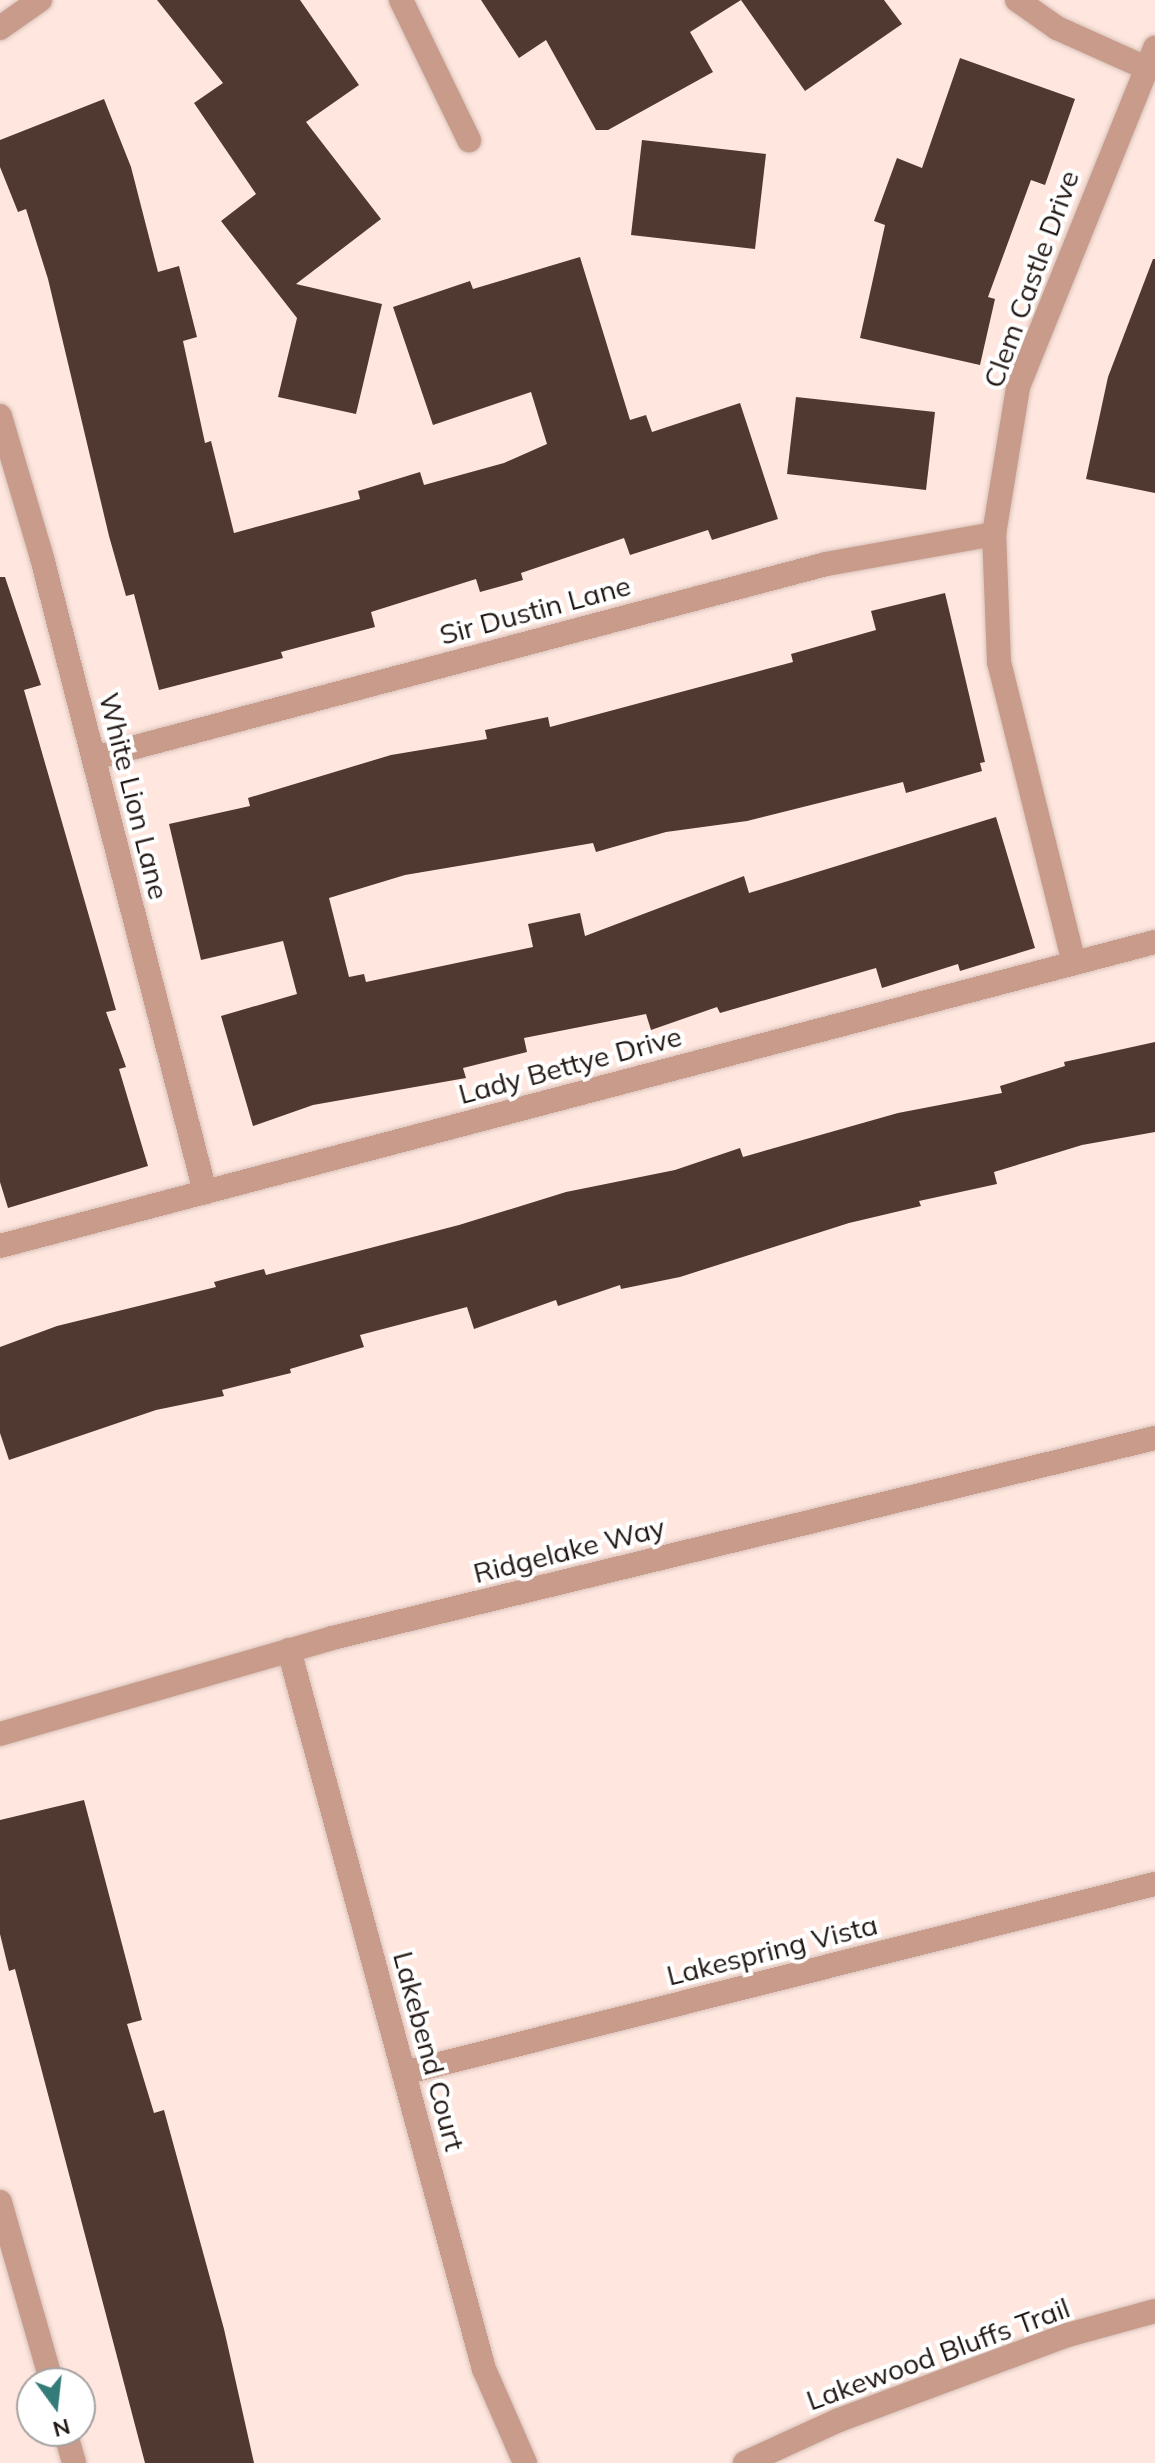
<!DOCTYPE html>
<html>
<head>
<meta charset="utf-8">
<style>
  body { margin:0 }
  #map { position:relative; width:1155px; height:2463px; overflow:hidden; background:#ffe7df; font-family:Mulish,sans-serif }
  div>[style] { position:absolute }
  .building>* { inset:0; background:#503931 }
  .roads { filter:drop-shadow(0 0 2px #d7c2ba) drop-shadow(0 0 2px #d7c2ba) }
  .minor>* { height:24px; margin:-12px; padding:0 12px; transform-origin:12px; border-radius:12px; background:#c89b8a }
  span { translate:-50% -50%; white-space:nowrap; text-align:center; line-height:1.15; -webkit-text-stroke:8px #fff; paint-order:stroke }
  .street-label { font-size:28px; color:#211713 }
  .north { position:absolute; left:16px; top:2367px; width:80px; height:80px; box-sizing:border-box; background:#fff; border:2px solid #a6a2a1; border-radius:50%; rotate:165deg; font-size:22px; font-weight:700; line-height:32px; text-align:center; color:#211713 }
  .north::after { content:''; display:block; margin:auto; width:28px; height:36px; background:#347c79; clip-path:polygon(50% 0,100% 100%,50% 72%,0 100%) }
</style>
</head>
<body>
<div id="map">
  <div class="building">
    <div style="clip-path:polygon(157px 0,300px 0,359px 85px,306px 122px,381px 219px,296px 284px,382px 304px,356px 414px,278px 397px,297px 318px,221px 221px,256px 194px,194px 103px,223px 83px)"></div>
    <div style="clip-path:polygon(481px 0,741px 0,690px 32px,713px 72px,608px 130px,596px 130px,546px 40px,519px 58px)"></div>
    <div style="clip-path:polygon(741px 0,884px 0,902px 24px,805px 91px)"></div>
    <div style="clip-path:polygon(960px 58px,1075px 99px,1045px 185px,1031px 180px,988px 297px,995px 299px,980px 365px,860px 338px,885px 225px,874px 221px,897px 158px,922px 168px)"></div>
    <div style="clip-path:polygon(104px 99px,131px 167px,158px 272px,179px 266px,197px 337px,183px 341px,205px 443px,211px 441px,234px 533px,360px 499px,358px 491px,420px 472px,424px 485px,504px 463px,547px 444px,531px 392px,433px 425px,393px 307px,470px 281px,473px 289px,580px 257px,630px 420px,646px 415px,652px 432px,740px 403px,778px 519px,712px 540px,708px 530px,630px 555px,624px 538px,521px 573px,523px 580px,480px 592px,476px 579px,371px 612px,375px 627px,281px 652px,283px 658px,159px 690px,134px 594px,126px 596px,109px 536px,48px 279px,26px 209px,18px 212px,0 167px,0 140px)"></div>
    <div style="clip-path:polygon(642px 140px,766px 154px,755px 249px,631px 235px)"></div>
    <div style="clip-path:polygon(1153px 259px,1155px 259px,1155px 493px,1086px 479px,1108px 377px)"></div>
    <div style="clip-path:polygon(796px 397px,935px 412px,926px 490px,787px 474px)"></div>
    <div style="clip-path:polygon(0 577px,5px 577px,41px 685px,24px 690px,116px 1010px,106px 1012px,126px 1067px,119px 1069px,148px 1166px,8px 1208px,0 1182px)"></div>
    <div style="clip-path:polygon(945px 593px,985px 762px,980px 763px,982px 771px,906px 793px,903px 782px,747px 821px,666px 832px,596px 852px,593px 843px,405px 875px,329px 898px,349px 977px,364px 974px,366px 982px,533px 947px,528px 924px,580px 913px,585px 936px,744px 876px,749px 893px,996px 817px,1035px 948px,960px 971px,958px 964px,882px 988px,876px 968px,720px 1013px,717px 1007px,651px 1030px,646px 1014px,524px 1038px,527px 1052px,463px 1068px,466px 1078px,313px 1105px,253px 1126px,221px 1016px,297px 994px,283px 941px,201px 960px,169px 824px,250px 806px,248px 798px,391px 755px,487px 739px,485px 730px,548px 717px,550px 727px,793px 662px,791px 654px,876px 630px,871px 611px)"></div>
    <div style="clip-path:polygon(1155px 1042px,1155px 1132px,1082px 1145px,994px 1172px,997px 1184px,919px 1201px,921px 1206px,849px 1223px,680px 1277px,621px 1289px,620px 1285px,558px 1306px,556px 1300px,474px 1329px,467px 1307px,360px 1335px,364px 1347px,290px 1369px,291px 1373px,222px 1390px,224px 1396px,156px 1410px,9px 1460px,0 1433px,0 1347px,57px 1326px,216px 1287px,214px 1282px,264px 1269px,266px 1275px,459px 1225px,566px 1192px,675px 1170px,740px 1148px,743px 1157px,898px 1113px,1002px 1093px,1000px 1086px,1065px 1066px,1064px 1062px)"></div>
    <div style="clip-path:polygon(84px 1800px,142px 2020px,127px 2024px,154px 2113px,164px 2110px,224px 2329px,254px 2463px,145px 2463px,15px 1969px,9px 1971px,0 1934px,0 1820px)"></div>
  </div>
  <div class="roads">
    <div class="minor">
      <div style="left:401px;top:0;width:156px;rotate:64.1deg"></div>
      <div style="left:1017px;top:0;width:49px;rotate:35deg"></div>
      <div style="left:1057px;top:28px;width:98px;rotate:24.2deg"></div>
      <div style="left:0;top:28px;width:49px;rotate:-35deg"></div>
      <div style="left:0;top:416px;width:148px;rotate:73.5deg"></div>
      <div style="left:42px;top:558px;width:655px;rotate:75.58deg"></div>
      <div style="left:94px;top:758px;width:757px;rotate:-14.84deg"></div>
      <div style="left:826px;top:564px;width:171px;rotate:-10.1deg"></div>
      <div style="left:1074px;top:963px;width:310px;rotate:-104deg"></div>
      <div style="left:999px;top:662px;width:128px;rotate:-92.2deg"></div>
      <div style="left:994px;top:534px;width:149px;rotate:-80.7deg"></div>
      <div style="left:1018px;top:387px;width:366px;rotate:-68deg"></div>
      <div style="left:0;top:1246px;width:1194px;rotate:-14.75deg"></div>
      <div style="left:289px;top:1650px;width:745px;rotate:74.83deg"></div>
      <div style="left:484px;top:2369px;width:103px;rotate:66.4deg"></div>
      <div style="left:0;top:1734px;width:346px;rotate:-16.1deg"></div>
      <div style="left:332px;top:1638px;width:847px;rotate:-13.66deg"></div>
      <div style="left:404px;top:2073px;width:774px;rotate:-14.13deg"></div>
      <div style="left:0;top:2202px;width:188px;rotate:74deg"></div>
      <div style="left:65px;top:2431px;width:33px;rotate:74deg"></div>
      <div style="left:745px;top:2463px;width:103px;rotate:-24.6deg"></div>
      <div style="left:839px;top:2420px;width:244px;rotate:-20.4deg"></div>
      <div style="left:1068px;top:2335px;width:90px;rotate:-15.4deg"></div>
    </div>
  </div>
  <div class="street-label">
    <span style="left:1031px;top:279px;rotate:-70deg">Clem Castle Drive</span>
    <span style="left:535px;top:610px;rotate:-15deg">Sir Dustin Lane</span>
    <span style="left:134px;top:796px;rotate:76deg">White Lion Lane</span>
    <span style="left:570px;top:1065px;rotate:-15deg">Lady Bettye Drive</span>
    <span style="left:569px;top:1550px;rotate:-14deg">Ridgelake Way</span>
    <span style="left:772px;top:1950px;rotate:-14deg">Lakespring Vista</span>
    <span style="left:429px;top:2051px;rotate:75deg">Lakebend Court</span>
    <span style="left:938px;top:2354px;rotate:-20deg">Lakewood Bluffs Trail</span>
  </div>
  <div class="north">N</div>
</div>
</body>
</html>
